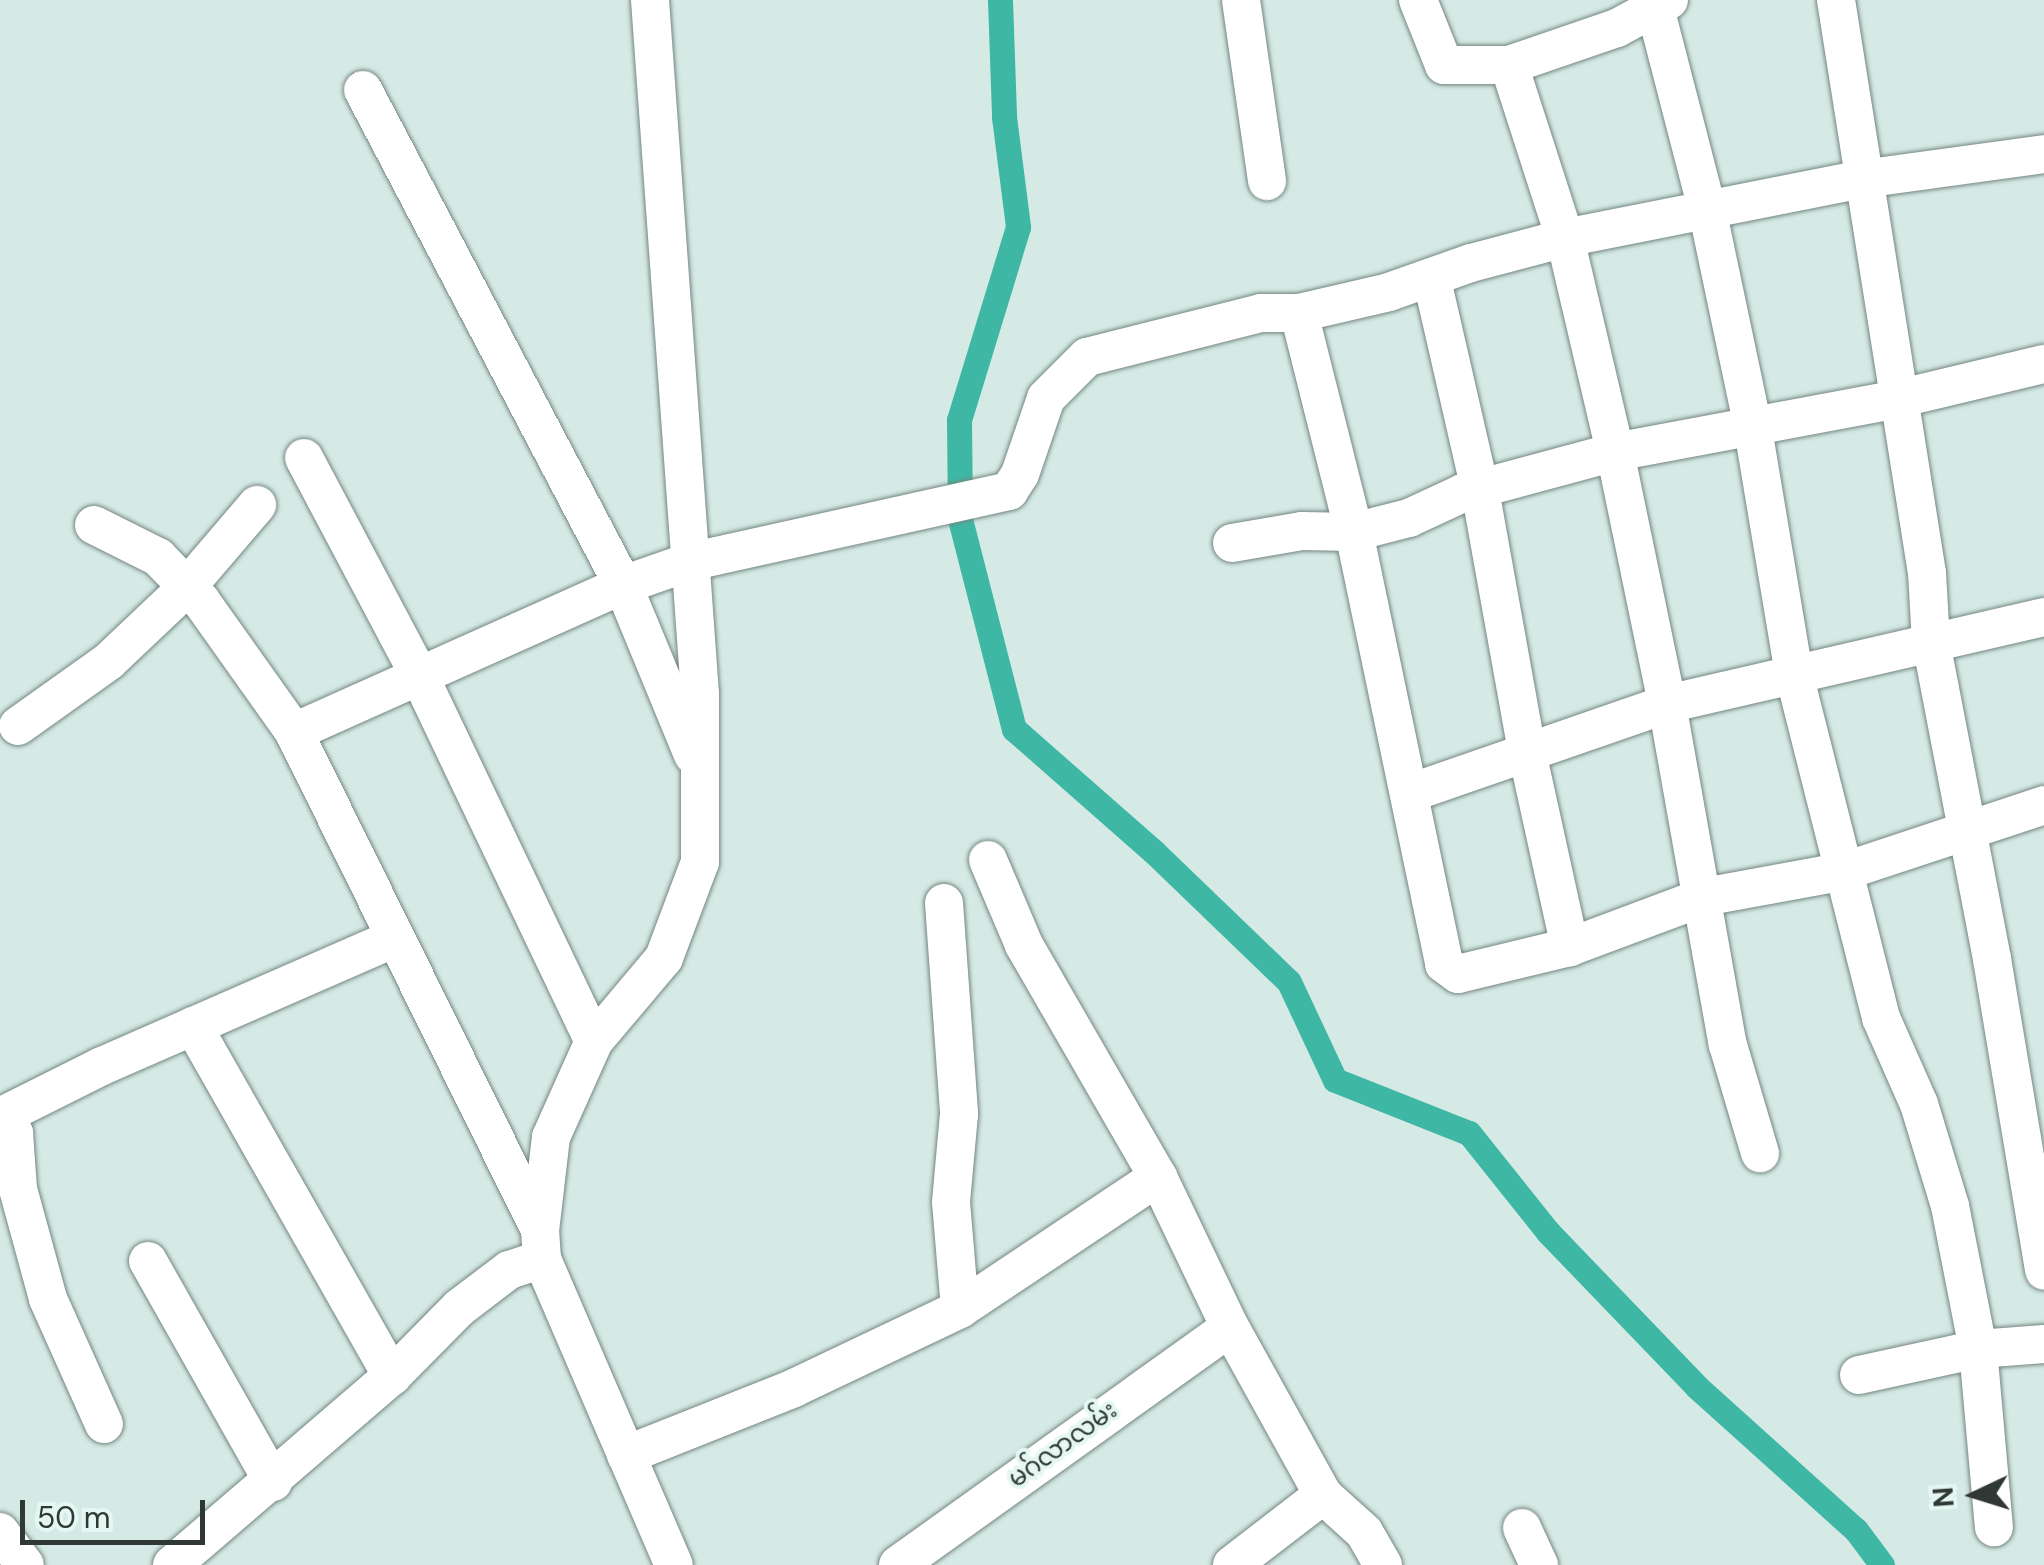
<!DOCTYPE html>
<html>
<head>
<meta charset="utf-8">
<style>
  body { margin:0 }
  #map { position:relative; width:2044px; height:1565px; overflow:hidden; background:#d6eae5; font-family:"DM Sans","Noto Sans Myanmar",sans-serif }
  div>[style] { position:absolute }
  .canal>* { height:25px; margin:-12.5px; padding:0 12.5px; transform-origin:12.5px; border-radius:12.5px; background:#3eb7a4 }
  .roads { filter:drop-shadow(0 0 2px #748682) drop-shadow(0 0 2px #748682) }
  .minor>* { height:38px; margin:-19px; padding:0 19px; transform-origin:19px; border-radius:19px; background:#fff }
  span { translate:-50% -50%; white-space:nowrap; text-align:center; line-height:1.15; -webkit-text-stroke:8px #e4f7f2; paint-order:stroke }
  .street-label { font-size:25px; color:#303836 }
  .north { position:absolute; left:1924px; top:1445px; width:100px; height:100px; -webkit-text-stroke:8px #e4f7f2; paint-order:stroke; rotate:266deg; font-size:28px; font-weight:700; line-height:40px; text-align:center; color:#303836 }
  .north::after { content:''; display:block; margin:auto; width:35px; height:45px; background:#303836; clip-path:polygon(50% 0,100% 100%,50% 72%,0 100%) }
  .scale { position:absolute; left:20px; top:1500px; width:185px; height:45px; box-sizing:border-box; border:5px solid #303836; border-top:0; padding-left:12px; font-size:30px; line-height:35px; white-space:nowrap; color:#303836; -webkit-text-stroke:8px #e4f7f2; paint-order:stroke }
</style>
</head>
<body>
<div id="map">
  <div class="canal">
    <div style="left:1000px;top:0;width:117px;rotate:88deg"></div>
    <div style="left:1004px;top:117px;width:111px;rotate:82.7deg"></div>
    <div style="left:1018px;top:227px;width:202px;rotate:107deg"></div>
    <div style="left:959px;top:420px;width:99px;rotate:89.4deg"></div>
    <div style="left:960px;top:519px;width:217px;rotate:75.6deg"></div>
    <div style="left:1014px;top:729px;width:186px;rotate:41.3deg"></div>
    <div style="left:1154px;top:852px;width:187px;rotate:43.9deg"></div>
    <div style="left:1289px;top:982px;width:108px;rotate:64.9deg"></div>
    <div style="left:1335px;top:1080px;width:144px;rotate:21.6deg"></div>
    <div style="left:1469px;top:1133px;width:127px;rotate:51.4deg"></div>
    <div style="left:1548px;top:1232px;width:215px;rotate:46.1deg"></div>
    <div style="left:1697px;top:1387px;width:214px;rotate:42deg"></div>
    <div style="left:1856px;top:1530px;width:44px;rotate:53.4deg"></div>
  </div>
  <div class="roads">
    <div class="minor">
      <div style="left:650px;top:0;width:696px;rotate:85.88deg"></div>
      <div style="left:700px;top:694px;width:168px;rotate:90deg"></div>
      <div style="left:700px;top:862px;width:103px;rotate:110.6deg"></div>
      <div style="left:664px;top:958px;width:109px;rotate:130.1deg"></div>
      <div style="left:594px;top:1041px;width:105px;rotate:114.1deg"></div>
      <div style="left:551px;top:1137px;width:94px;rotate:96.7deg"></div>
      <div style="left:540px;top:1230px;width:29px;rotate:86deg"></div>
      <div style="left:542px;top:1259px;width:333px;rotate:66.7deg"></div>
      <div style="left:1241px;top:0;width:183px;rotate:81.8deg"></div>
      <div style="left:1418px;top:0;width:70px;rotate:68.2deg"></div>
      <div style="left:1444px;top:65px;width:65px"></div>
      <div style="left:1509px;top:65px;width:114px;rotate:-18.9deg"></div>
      <div style="left:1617px;top:28px;width:59px;rotate:-28.3deg"></div>
      <div style="left:1653px;top:0;width:216px;rotate:75.5deg"></div>
      <div style="left:1707px;top:209px;width:219px;rotate:78.1deg"></div>
      <div style="left:1752px;top:423px;width:254px;rotate:80.5deg"></div>
      <div style="left:1794px;top:674px;width:355px;rotate:75.8deg"></div>
      <div style="left:1881px;top:1018px;width:94px;rotate:66.2deg"></div>
      <div style="left:1919px;top:1104px;width:107px;rotate:73.1deg"></div>
      <div style="left:1950px;top:1206px;width:146px;rotate:78.9deg"></div>
      <div style="left:1978px;top:1349px;width:179px;rotate:84.9deg"></div>
      <div style="left:1836px;top:0;width:580px;rotate:80.98deg"></div>
      <div style="left:1927px;top:573px;width:69px;rotate:86.7deg"></div>
      <div style="left:1931px;top:642px;width:323px;rotate:79.1deg"></div>
      <div style="left:1992px;top:959px;width:316px;rotate:80.5deg"></div>
      <div style="left:1509px;top:65px;width:182px;rotate:72.1deg"></div>
      <div style="left:1565px;top:238px;width:220px;rotate:76.8deg"></div>
      <div style="left:1615px;top:452px;width:257px;rotate:78.3deg"></div>
      <div style="left:1667px;top:704px;width:346px;rotate:79.9deg"></div>
      <div style="left:1728px;top:1045px;width:113px;rotate:73.5deg"></div>
      <div style="left:363px;top:90px;width:559px;rotate:62.29deg"></div>
      <div style="left:623px;top:585px;width:184px;rotate:67.6deg"></div>
      <div style="left:1432px;top:280px;width:215px;rotate:77.1deg"></div>
      <div style="left:1480px;top:490px;width:266px;rotate:79.8deg"></div>
      <div style="left:1527px;top:752px;width:200px;rotate:77.6deg"></div>
      <div style="left:1299px;top:313px;width:226px;rotate:75.9deg"></div>
      <div style="left:1354px;top:532px;width:441px;rotate:78.2deg"></div>
      <div style="left:1444px;top:964px;width:17px;rotate:36deg"></div>
      <div style="left:1458px;top:974px;width:115px;rotate:-13.6deg"></div>
      <div style="left:1570px;top:947px;width:143px;rotate:-20.5deg"></div>
      <div style="left:1704px;top:897px;width:143px;rotate:-10.4deg"></div>
      <div style="left:1845px;top:871px;width:210px;rotate:-18.3deg"></div>
      <div style="left:304px;top:458px;width:248px;rotate:62.1deg"></div>
      <div style="left:420px;top:677px;width:403px;rotate:64.5deg"></div>
      <div style="left:94px;top:525px;width:72px;rotate:26.6deg"></div>
      <div style="left:158px;top:557px;width:62px;rotate:45.7deg"></div>
      <div style="left:201px;top:601px;width:161px;rotate:54.6deg"></div>
      <div style="left:294px;top:732px;width:555px;rotate:63.71deg"></div>
      <div style="left:1232px;top:543px;width:71px;rotate:-9.7deg"></div>
      <div style="left:1302px;top:531px;width:52px;rotate:1.1deg"></div>
      <div style="left:1354px;top:532px;width:57px;rotate:-14.3deg"></div>
      <div style="left:1409px;top:518px;width:60px;rotate:-24.8deg"></div>
      <div style="left:1463px;top:493px;width:157px;rotate:-15.1deg"></div>
      <div style="left:1615px;top:452px;width:287px;rotate:-10.6deg"></div>
      <div style="left:1897px;top:399px;width:151px;rotate:-13.4deg"></div>
      <div style="left:18px;top:726px;width:112px;rotate:-35.5deg"></div>
      <div style="left:109px;top:661px;width:108px;rotate:-43.5deg"></div>
      <div style="left:187px;top:587px;width:108px;rotate:-49.5deg"></div>
      <div style="left:294px;top:732px;width:360px;rotate:-24.1deg"></div>
      <div style="left:623px;top:585px;width:70px;rotate:-19.2deg"></div>
      <div style="left:689px;top:562px;width:328px;rotate:-12.5deg"></div>
      <div style="left:1009px;top:491px;width:20px;rotate:-57deg"></div>
      <div style="left:1020px;top:474px;width:80px;rotate:-71.1deg"></div>
      <div style="left:1046px;top:398px;width:58px;rotate:-45deg"></div>
      <div style="left:1087px;top:357px;width:179px;rotate:-14.2deg"></div>
      <div style="left:1261px;top:313px;width:38px"></div>
      <div style="left:1299px;top:313px;width:92px;rotate:-13.1deg"></div>
      <div style="left:1389px;top:292px;width:87px;rotate:-19.5deg"></div>
      <div style="left:1471px;top:263px;width:97px;rotate:-14.9deg"></div>
      <div style="left:1565px;top:238px;width:303px;rotate:-11.2deg"></div>
      <div style="left:1862px;top:179px;width:184px;rotate:-7.8deg"></div>
      <div style="left:1410px;top:793px;width:272px;rotate:-19.1deg"></div>
      <div style="left:1667px;top:704px;width:387px;rotate:-13deg"></div>
      <div style="left:988px;top:860px;width:92px;rotate:67deg"></div>
      <div style="left:1024px;top:945px;width:268px;rotate:60deg"></div>
      <div style="left:1158px;top:1177px;width:166px;rotate:64.4deg"></div>
      <div style="left:1230px;top:1327px;width:192px;rotate:61deg"></div>
      <div style="left:944px;top:903px;width:212px;rotate:85.9deg"></div>
      <div style="left:959px;top:1114px;width:88px;rotate:95.2deg"></div>
      <div style="left:951px;top:1202px;width:107px;rotate:85.2deg"></div>
      <div style="left:193px;top:1026px;width:403px;rotate:60.4deg"></div>
      <div style="left:4px;top:1115px;width:21px;rotate:61deg"></div>
      <div style="left:14px;top:1133px;width:56px;rotate:85.9deg"></div>
      <div style="left:18px;top:1189px;width:114px;rotate:74.7deg"></div>
      <div style="left:48px;top:1299px;width:137px;rotate:65.9deg"></div>
      <div style="left:0;top:1117px;width:114px;rotate:-26.6deg"></div>
      <div style="left:102px;top:1066px;width:320px;rotate:-23.6deg"></div>
      <div style="left:148px;top:1261px;width:254px;rotate:60.5deg"></div>
      <div style="left:1859px;top:1375px;width:122px;rotate:-12.3deg"></div>
      <div style="left:1978px;top:1349px;width:66px;rotate:-4.3deg"></div>
      <div style="left:626px;top:1455px;width:181px;rotate:-21.7deg"></div>
      <div style="left:794px;top:1388px;width:184px;rotate:-25.4deg"></div>
      <div style="left:960px;top:1309px;width:238px;rotate:-33.7deg"></div>
      <div style="left:1522px;top:1528px;width:41px;rotate:65.3deg"></div>
      <div style="left:0;top:1532px;width:41px;rotate:52.9deg"></div>
      <div style="left:172px;top:1565px;width:290px;rotate:-40.7deg"></div>
      <div style="left:392px;top:1376px;width:95px;rotate:-45.4deg"></div>
      <div style="left:459px;top:1308px;width:63px;rotate:-37.2deg"></div>
      <div style="left:509px;top:1270px;width:35px;rotate:-18deg"></div>
      <div style="left:898px;top:1565px;width:408px;rotate:-35.6deg"></div>
      <div style="left:1232px;top:1565px;width:115px;rotate:-37.6deg"></div>
      <div style="left:1323px;top:1495px;width:55px;rotate:42.1deg"></div>
      <div style="left:1364px;top:1532px;width:38px;rotate:60deg"></div>
    </div>
  </div>
  <div class="street-label">
    <span style="left:1063px;top:1445px;rotate:-36deg">မဂ်လာလမ်း</span>
  </div>
  <div class="north">N</div>
  <div class="scale">50 m</div>
</div>
</body>
</html>
